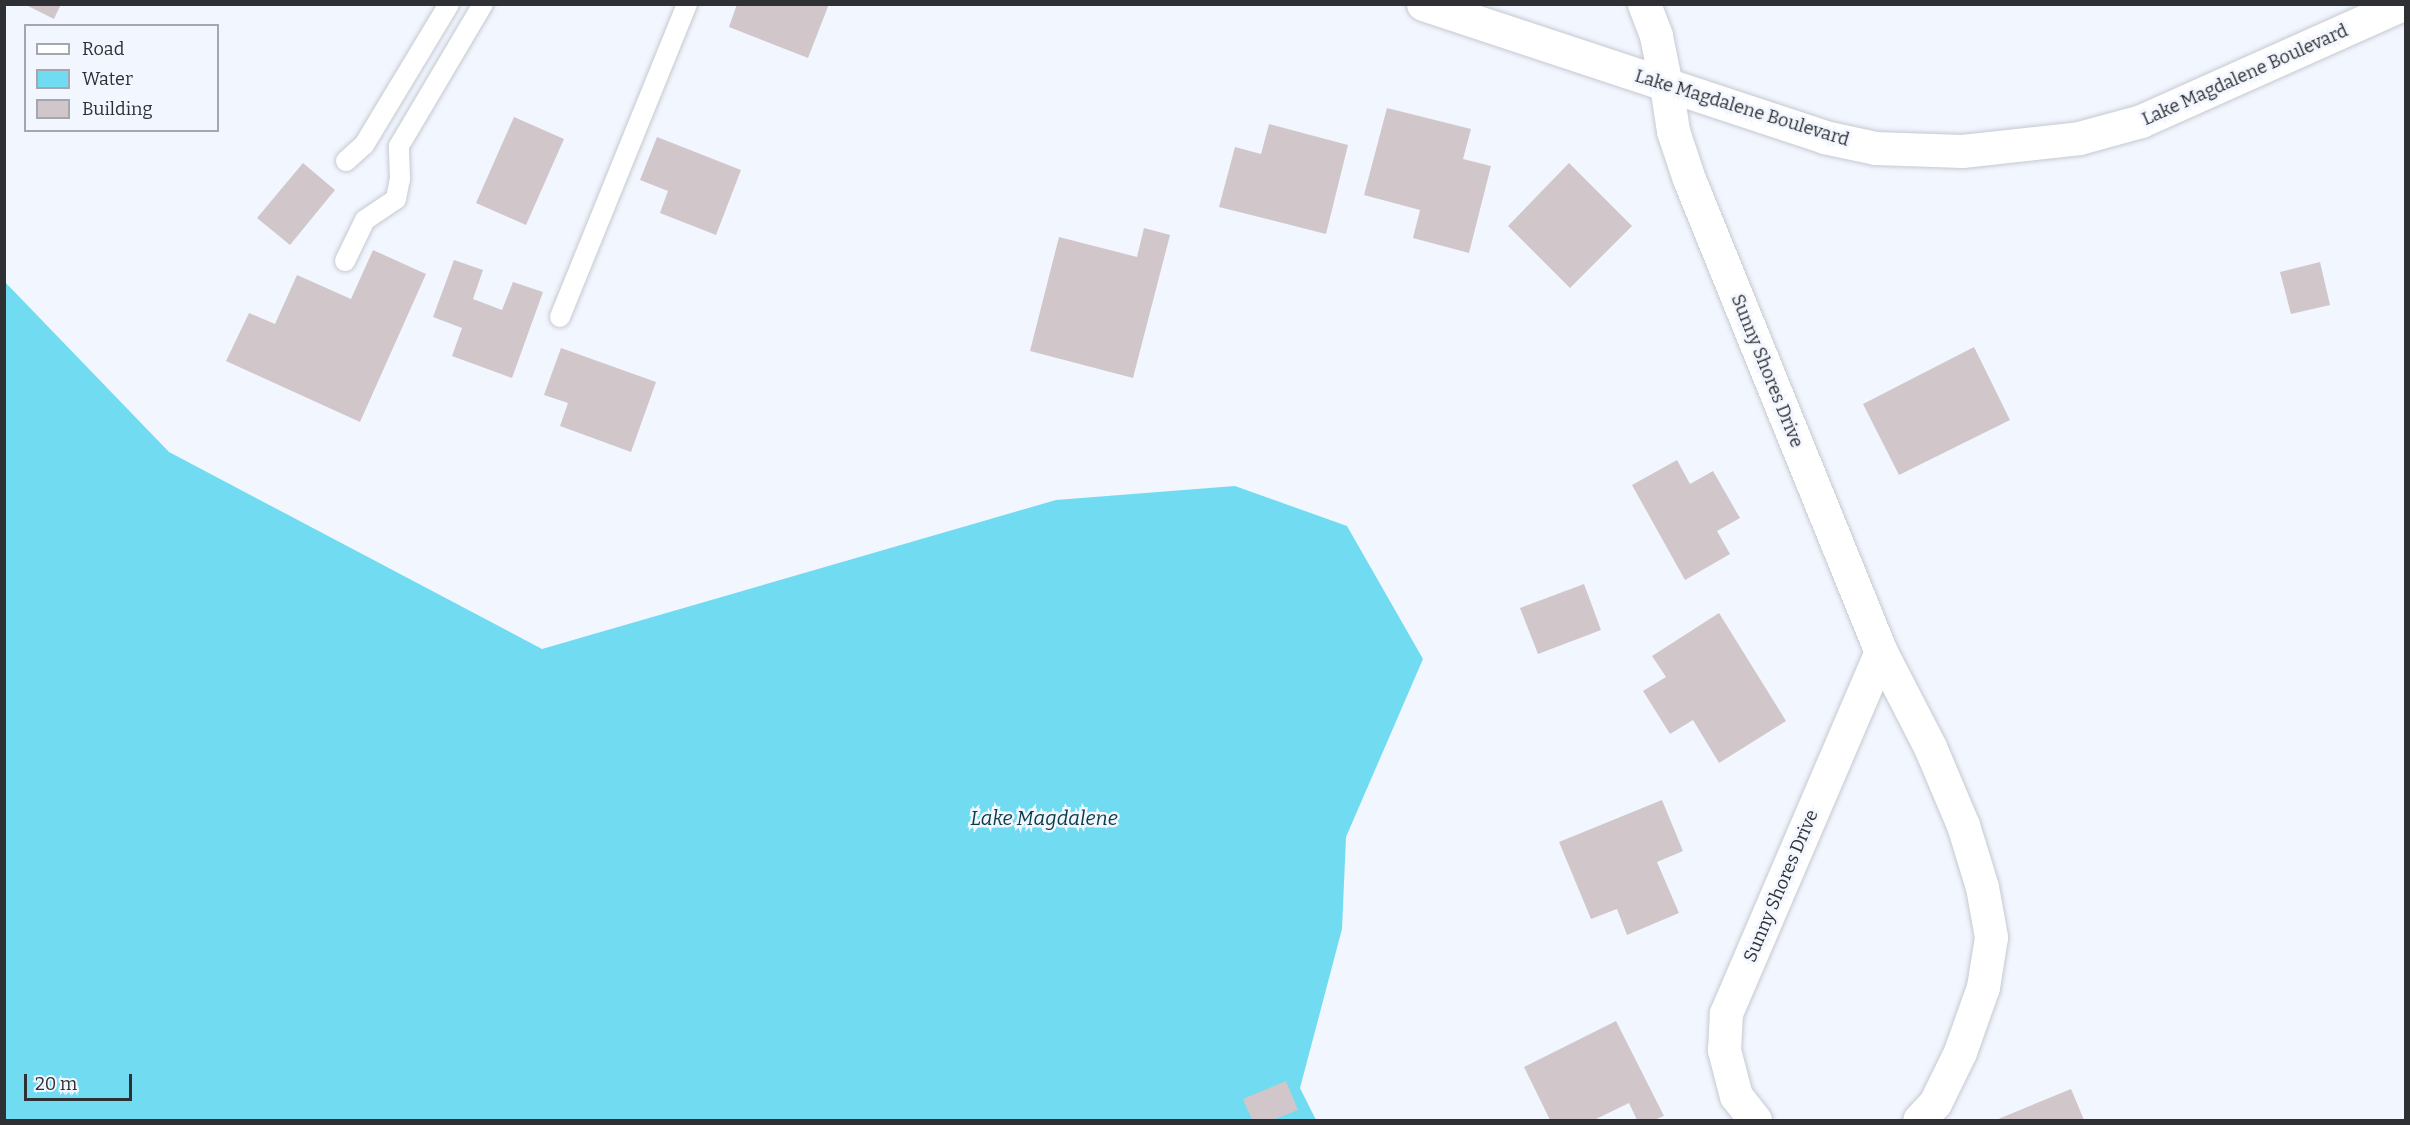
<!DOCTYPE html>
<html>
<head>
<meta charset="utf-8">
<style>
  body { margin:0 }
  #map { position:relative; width:2410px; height:1125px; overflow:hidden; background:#f2f6fe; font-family:Bitter,serif }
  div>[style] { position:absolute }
  .water>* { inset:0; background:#70dbf1 }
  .building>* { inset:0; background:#d1c7ca }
  .roads { filter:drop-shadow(0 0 2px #c5c9d0) drop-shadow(0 0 2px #c5c9d0) }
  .service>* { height:20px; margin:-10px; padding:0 10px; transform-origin:10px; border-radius:10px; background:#fff }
  .minor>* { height:33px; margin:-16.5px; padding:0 16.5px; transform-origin:16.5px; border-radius:16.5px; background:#fff }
  .tertiary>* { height:33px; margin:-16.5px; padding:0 16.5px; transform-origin:16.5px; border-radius:16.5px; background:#fff }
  span { translate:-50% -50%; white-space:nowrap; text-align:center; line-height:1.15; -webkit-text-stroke:5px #f2f6fe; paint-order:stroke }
  .street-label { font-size:18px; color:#2f3033 }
  .water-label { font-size:20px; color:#083c46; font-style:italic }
  .frame { position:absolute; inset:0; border:6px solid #2f3033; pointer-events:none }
  .legend { position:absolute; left:24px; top:24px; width:195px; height:108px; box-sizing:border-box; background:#f2f6fe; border:2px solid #a4a7ad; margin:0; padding:8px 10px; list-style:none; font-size:18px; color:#2f3033 }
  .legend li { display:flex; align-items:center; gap:12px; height:30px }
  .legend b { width:30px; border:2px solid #a4a7ad }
  .scale { position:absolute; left:24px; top:1074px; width:108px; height:27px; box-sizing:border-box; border:3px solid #2f3033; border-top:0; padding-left:8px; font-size:18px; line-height:21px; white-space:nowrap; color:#2f3033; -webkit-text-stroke:4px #f2f6fe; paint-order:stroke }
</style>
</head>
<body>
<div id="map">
  <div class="water">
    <div style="clip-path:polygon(4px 281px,169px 452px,542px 649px,1056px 500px,1235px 486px,1347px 526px,1423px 659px,1346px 837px,1342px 929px,1300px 1088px,1316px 1120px,5px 1120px)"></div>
  </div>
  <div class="building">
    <div style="clip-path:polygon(24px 4px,61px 4px,54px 19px)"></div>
    <div style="clip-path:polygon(737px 4px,829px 4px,808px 58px,729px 27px)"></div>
    <div style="clip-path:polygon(1387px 108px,1471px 129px,1463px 159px,1491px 166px,1469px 253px,1413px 238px,1420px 210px,1364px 195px)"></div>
    <div style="clip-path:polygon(514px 117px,564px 139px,526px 225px,476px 203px)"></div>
    <div style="clip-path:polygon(1269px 124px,1348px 145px,1326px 234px,1219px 207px,1235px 147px,1261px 154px)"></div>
    <div style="clip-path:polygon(657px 137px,741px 170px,716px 235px,660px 213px,668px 191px,640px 180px)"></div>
    <div style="clip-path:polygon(303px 163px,335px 190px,290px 245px,257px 218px)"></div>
    <div style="clip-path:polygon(1569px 163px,1632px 226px,1570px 288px,1508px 226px)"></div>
    <div style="clip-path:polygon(1144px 228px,1170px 235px,1133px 378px,1030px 351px,1059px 237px,1137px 257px)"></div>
    <div style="clip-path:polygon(373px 250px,426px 274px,360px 422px,226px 361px,249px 313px,275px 324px,297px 275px,351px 299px)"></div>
    <div style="clip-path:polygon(454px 260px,483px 270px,473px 299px,502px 310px,513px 282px,543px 292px,512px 378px,452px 356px,462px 328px,433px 317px)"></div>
    <div style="clip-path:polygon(2320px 262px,2330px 305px,2291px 314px,2280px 272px)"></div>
    <div style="clip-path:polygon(1974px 347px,2010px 420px,1899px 475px,1863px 404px)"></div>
    <div style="clip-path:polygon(561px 348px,656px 382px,631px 452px,560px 426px,568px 403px,544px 395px)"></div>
    <div style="clip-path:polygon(1677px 460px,1690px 484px,1713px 471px,1740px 518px,1717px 531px,1730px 554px,1685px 580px,1632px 485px)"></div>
    <div style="clip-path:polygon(1584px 584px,1601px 630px,1538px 654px,1520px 608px)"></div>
    <div style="clip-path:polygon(1719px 613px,1786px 721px,1719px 763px,1693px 720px,1670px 734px,1643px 691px,1666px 677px,1652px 656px)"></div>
    <div style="clip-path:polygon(1662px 800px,1683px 851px,1657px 862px,1679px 913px,1627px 935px,1617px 909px,1591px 919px,1559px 842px)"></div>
    <div style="clip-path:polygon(1616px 1021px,1664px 1116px,1654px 1120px,1637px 1120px,1629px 1103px,1594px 1120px,1550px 1120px,1524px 1067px)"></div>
    <div style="clip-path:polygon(1286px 1081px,1298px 1110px,1273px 1120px,1252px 1120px,1243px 1099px)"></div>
    <div style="clip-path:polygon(2071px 1089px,2084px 1120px,1996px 1120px)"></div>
  </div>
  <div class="roads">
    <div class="service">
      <div style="left:346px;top:161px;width:24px;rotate:-42deg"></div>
      <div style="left:364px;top:145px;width:165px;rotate:-58.9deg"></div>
      <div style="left:345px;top:261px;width:46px;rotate:-64deg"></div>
      <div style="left:365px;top:220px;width:37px;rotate:-34deg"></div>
      <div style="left:396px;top:199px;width:20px;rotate:-79deg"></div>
      <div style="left:400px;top:179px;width:33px;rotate:-92deg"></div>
      <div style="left:399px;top:146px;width:165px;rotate:-59.4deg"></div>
      <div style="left:560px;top:317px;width:338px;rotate:-67.9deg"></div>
    </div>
    <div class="minor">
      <div style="left:1666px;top:85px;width:47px;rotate:81.3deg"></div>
      <div style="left:1673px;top:131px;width:51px;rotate:71.6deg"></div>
      <div style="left:1689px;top:179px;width:510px;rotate:67.91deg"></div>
      <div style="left:1881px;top:652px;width:107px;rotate:62.7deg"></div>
      <div style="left:1930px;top:747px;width:85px;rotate:67.1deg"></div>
      <div style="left:1963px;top:825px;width:65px;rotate:73deg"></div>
      <div style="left:1982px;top:887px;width:51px;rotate:79.8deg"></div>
      <div style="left:1991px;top:937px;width:51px;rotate:99.1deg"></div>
      <div style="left:1983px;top:987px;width:69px;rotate:109.5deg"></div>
      <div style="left:1960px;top:1052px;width:57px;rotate:116.1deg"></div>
      <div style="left:1935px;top:1103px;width:23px;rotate:133deg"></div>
      <div style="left:1755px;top:1120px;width:31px;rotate:-128deg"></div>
      <div style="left:1736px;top:1096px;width:48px;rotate:-104.6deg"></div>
      <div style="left:1724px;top:1050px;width:37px;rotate:-87deg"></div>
      <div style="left:1726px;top:1013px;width:393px;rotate:-66.8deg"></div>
    </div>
    <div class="tertiary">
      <div style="left:1423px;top:4px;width:422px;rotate:18.3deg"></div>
      <div style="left:1824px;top:137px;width:52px;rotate:12.2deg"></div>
      <div style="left:1875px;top:148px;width:87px;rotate:2deg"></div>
      <div style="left:1962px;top:151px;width:118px;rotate:-6.3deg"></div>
      <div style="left:2079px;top:138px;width:64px;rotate:-15.3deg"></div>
      <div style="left:2141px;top:121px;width:287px;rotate:-24.1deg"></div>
      <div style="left:1644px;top:4px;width:34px;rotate:69deg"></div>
      <div style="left:1656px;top:36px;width:50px;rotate:78.5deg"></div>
    </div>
  </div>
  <div class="street-label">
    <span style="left:2245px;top:75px;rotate:-24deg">Lake Magdalene Boulevard</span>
    <span style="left:1742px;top:108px;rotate:17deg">Lake Magdalene Boulevard</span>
    <span style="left:1767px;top:371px;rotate:68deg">Sunny Shores Drive</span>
    <span style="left:1781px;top:886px;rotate:-67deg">Sunny Shores Drive</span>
  </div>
  <div class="water-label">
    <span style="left:1044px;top:818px">Lake Magdalene</span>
  </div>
  <div class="frame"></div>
  <ul class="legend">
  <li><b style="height:8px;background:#fff"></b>Road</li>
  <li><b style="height:16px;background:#70dbf1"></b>Water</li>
  <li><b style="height:16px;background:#d1c7ca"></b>Building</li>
  </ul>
  <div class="scale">20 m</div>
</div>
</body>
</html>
